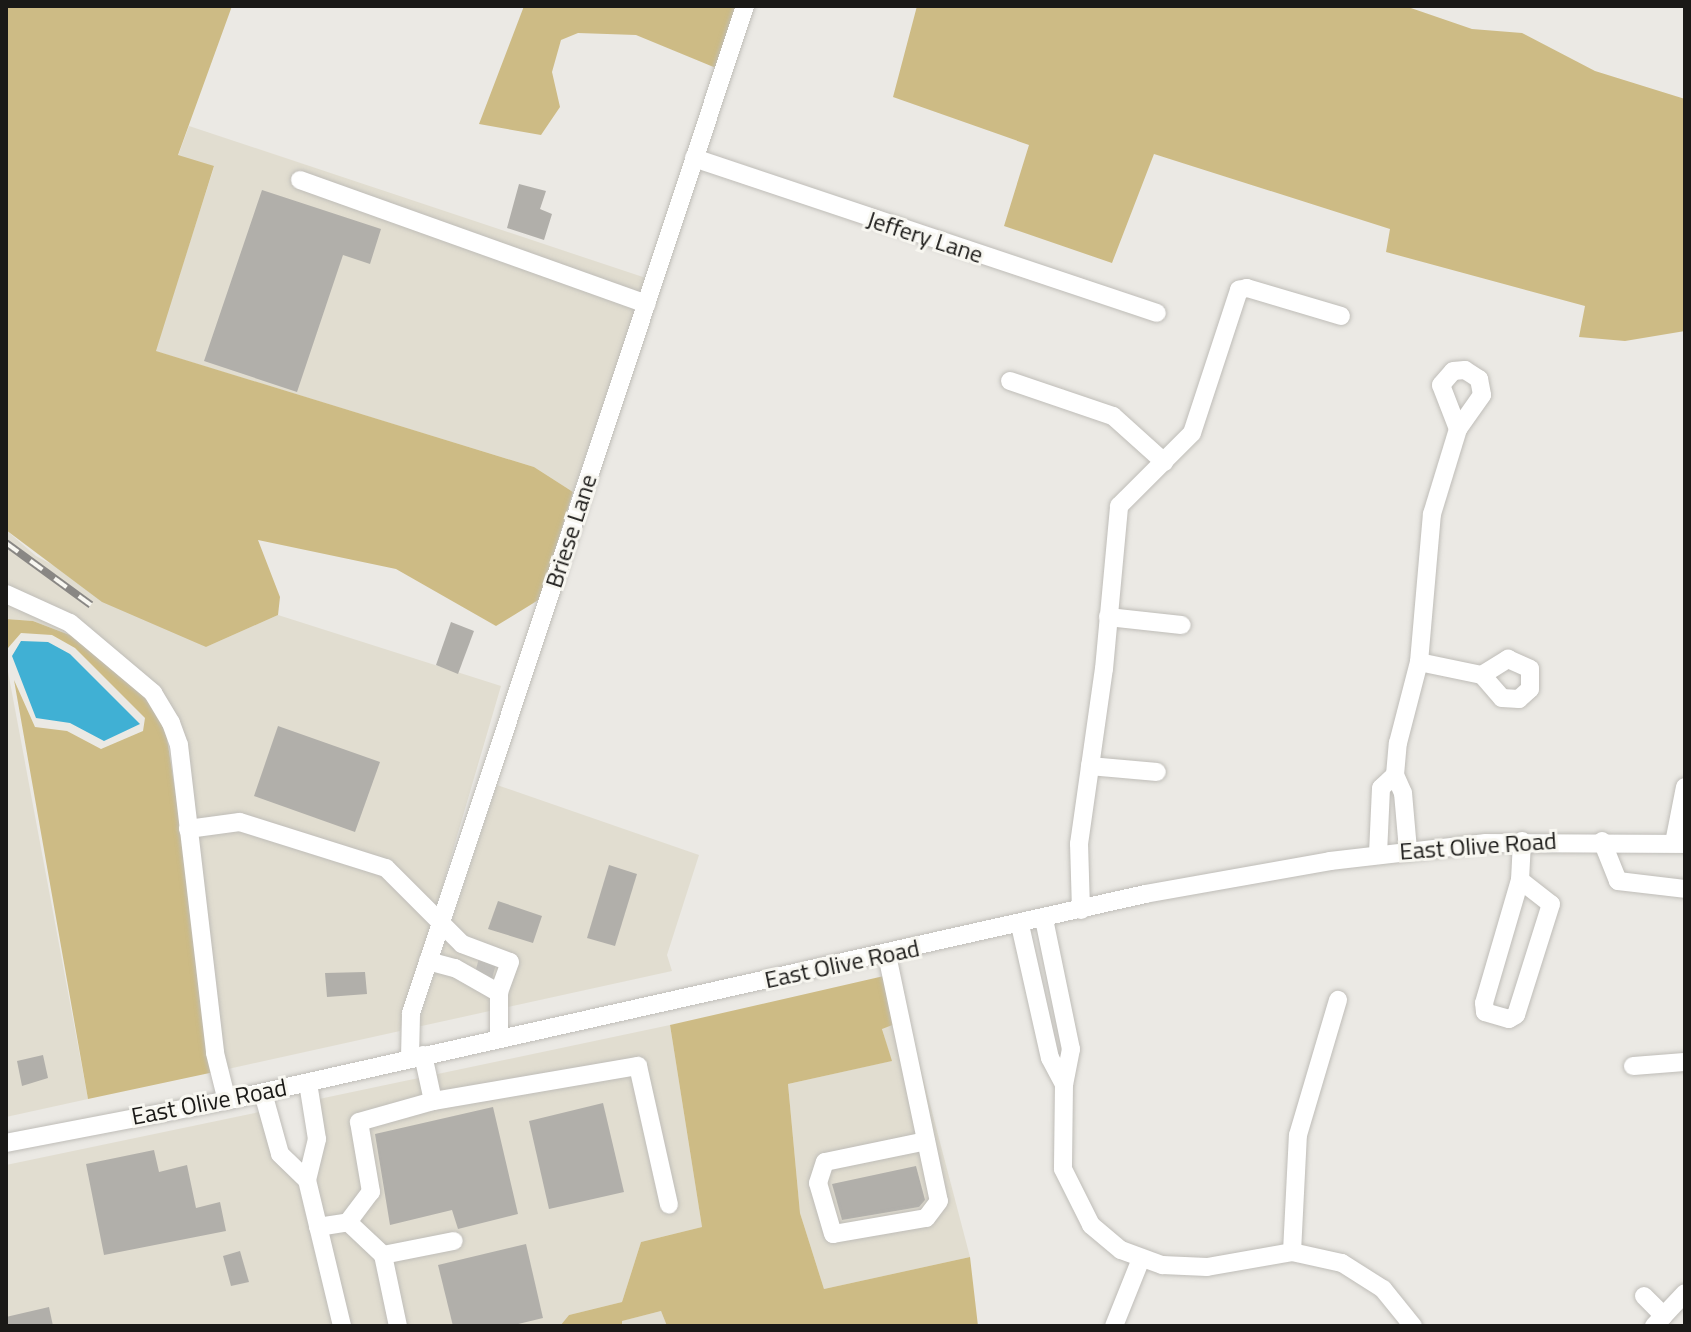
<!DOCTYPE html>
<html>
<head>
<meta charset="utf-8">
<style>
  body { margin:0 }
  #map { position:relative; width:1691px; height:1332px; overflow:hidden; background:#ebe9e4; font-family:"Titillium Web",sans-serif }
  div>[style] { position:absolute }
  .built>* { inset:0; background:#e1ddd0 }
  .green>* { inset:0; background:#cdbb85 }
  .water>* { inset:0; background:#40b0d4 }
  .building>* { inset:0; background:#b1afaa }
  .minor-tunnel>* { height:18px; margin-top:-9px; transform-origin:0; background:repeating-linear-gradient(90deg,#c1bfbb 0 18px,transparent 0 27px) }
  .roads { filter:drop-shadow(0 0 2px #bfbdb8) drop-shadow(0 0 2px #bfbdb8) }
  .minor>* { height:18px; margin:-9px; padding:0 9px; transform-origin:9px; border-radius:9px; background:#fff }
  .rail>* { height:8px; margin-top:-4px; transform-origin:0; background:repeating-linear-gradient(90deg,#f8f7f1 0 15px,#898784 0 30px); box-sizing:border-box; border-block:2px solid #898784 }
  span { translate:-50% -50%; white-space:nowrap; text-align:center; line-height:1.15; -webkit-text-stroke:6px #f8f7f1; paint-order:stroke }
  .street-label { font-size:24px; color:#1a1917 }
  .frame { position:absolute; inset:0; border:8px solid #1a1917; pointer-events:none }
</style>
</head>
<body>
<div id="map">
  <div class="built">
    <div style="clip-path:polygon(189px 126px,646px 278px,573px 492px,534px 467px,155px 351px,214px 167px,178px 156px)"></div>
    <div style="clip-path:polygon(6px 530px,36px 556px,206px 647px,278px 615px,501px 686px,400px 1031px,219px 1071px,163px 713px,75px 637px,33px 621px,6px 619px)"></div>
    <div style="clip-path:polygon(6px 661px,88px 1099px,6px 1117px)"></div>
    <div style="clip-path:polygon(497px 785px,699px 855px,667px 955px,672px 971px,417px 1027px)"></div>
    <div style="clip-path:polygon(908px 1020px,970px 1257px,824px 1289px,800px 1213px,788px 1084px,891px 1061px,882px 1028px)"></div>
    <div style="clip-path:polygon(670px 1025px,702px 1227px,641px 1242px,622px 1302px,569px 1315px,560px 1326px,351px 1326px,315px 1177px,326px 1140px,319px 1099px)"></div>
    <div style="clip-path:polygon(259px 1112px,272px 1158px,298px 1183px,333px 1326px,6px 1326px,6px 1165px)"></div>
    <div style="clip-path:polygon(661px 1311px,667px 1326px,622px 1326px,621px 1321px)"></div>
  </div>
  <div class="green">
    <div style="clip-path:polygon(6px 6px,232px 6px,178px 155px,214px 166px,156px 351px,534px 467px,573px 492px,540px 599px,496px 626px,396px 569px,258px 540px,280px 597px,278px 615px,206px 647px,102px 602px,6px 530px)"></div>
    <div style="clip-path:polygon(524px 6px,737px 6px,716px 68px,636px 35px,578px 33px,561px 40px,552px 72px,560px 107px,541px 135px,479px 124px)"></div>
    <div style="clip-path:polygon(917px 6px,1405px 6px,1472px 29px,1522px 33px,1595px 71px,1685px 99px,1685px 331px,1625px 341px,1579px 337px,1585px 306px,1386px 252px,1390px 229px,1154px 154px,1112px 263px,1004px 226px,1029px 145px,893px 97px)"></div>
    <div style="clip-path:polygon(6px 619px,33px 621px,75px 637px,163px 713px,219px 1071px,88px 1099px,14px 680px,35px 727px,67px 731px,101px 749px,143px 731px,145px 718px,75px 648px,52px 635px,21px 633px,8px 648px)"></div>
    <div style="clip-path:polygon(897px 973px,908px 1019px,882px 1029px,892px 1061px,788px 1084px,800px 1213px,824px 1289px,970px 1257px,978px 1326px,667px 1326px,661px 1311px,622px 1321px,622px 1326px,560px 1326px,569px 1315px,622px 1302px,641px 1242px,702px 1227px,670px 1025px)"></div>
  </div>
  <div class="water">
    <div style="clip-path:polygon(21px 641px,48px 642px,70px 654px,140px 724px,104px 741px,70px 723px,36px 718px,12px 656px)"></div>
  </div>
  <div class="building">
    <div style="clip-path:polygon(519px 184px,546px 191px,540px 209px,552px 214px,544px 240px,507px 228px)"></div>
    <div style="clip-path:polygon(262px 190px,381px 229px,370px 264px,343px 255px,297px 392px,204px 361px)"></div>
    <div style="clip-path:polygon(451px 622px,474px 631px,458px 674px,436px 665px)"></div>
    <div style="clip-path:polygon(278px 726px,380px 762px,355px 832px,254px 796px)"></div>
    <div style="clip-path:polygon(609px 865px,637px 874px,615px 946px,587px 938px)"></div>
    <div style="clip-path:polygon(498px 901px,542px 916px,533px 943px,488px 929px)"></div>
    <div style="clip-path:polygon(365px 972px,367px 994px,327px 997px,325px 973px)"></div>
    <div style="clip-path:polygon(43px 1055px,48px 1078px,22px 1086px,17px 1061px)"></div>
    <div style="clip-path:polygon(603px 1103px,624px 1192px,549px 1209px,529px 1121px)"></div>
    <div style="clip-path:polygon(493px 1107px,518px 1214px,458px 1229px,452px 1210px,390px 1225px,375px 1134px)"></div>
    <div style="clip-path:polygon(154px 1150px,159px 1172px,187px 1165px,196px 1208px,220px 1202px,226px 1231px,104px 1255px,86px 1164px)"></div>
    <div style="clip-path:polygon(916px 1166px,925px 1200px,919px 1207px,842px 1220px,832px 1184px)"></div>
    <div style="clip-path:polygon(526px 1244px,543px 1318px,510px 1326px,453px 1326px,438px 1265px)"></div>
    <div style="clip-path:polygon(240px 1251px,249px 1282px,231px 1286px,223px 1256px)"></div>
    <div style="clip-path:polygon(49px 1307px,53px 1326px,6px 1326px,6px 1317px)"></div>
  </div>
  <div class="minor-tunnel">
    <div style="left:483px;top:978px;width:16px;rotate:-75deg"></div>
  </div>
  <div class="roads">
    <div class="minor">
      <div style="left:694px;top:158px;width:488px;rotate:18.5deg"></div>
      <div style="left:300px;top:180px;width:368px;rotate:19.7deg"></div>
      <div style="left:1465px;top:370px;width:17px;rotate:33deg"></div>
      <div style="left:1479px;top:379px;width:16px;rotate:79deg"></div>
      <div style="left:1482px;top:395px;width:42px;rotate:125.2deg"></div>
      <div style="left:1458px;top:429px;width:47px;rotate:-111.1deg"></div>
      <div style="left:1441px;top:385px;width:18px;rotate:-49deg"></div>
      <div style="left:1453px;top:371px;width:12px;rotate:-5deg"></div>
      <div style="left:1010px;top:381px;width:109px;rotate:18.8deg"></div>
      <div style="left:1113px;top:416px;width:69px;rotate:42deg"></div>
      <div style="left:6px;top:594px;width:70px;rotate:24.4deg"></div>
      <div style="left:70px;top:623px;width:109px;rotate:40.1deg"></div>
      <div style="left:153px;top:693px;width:35px;rotate:59deg"></div>
      <div style="left:171px;top:723px;width:23px;rotate:70deg"></div>
      <div style="left:179px;top:745px;width:310px;rotate:83.3deg"></div>
      <div style="left:215px;top:1053px;width:49px;rotate:76deg"></div>
      <div style="left:1108px;top:617px;width:74px;rotate:6.2deg"></div>
      <div style="left:1508px;top:659px;width:24px;rotate:24deg"></div>
      <div style="left:1530px;top:669px;width:20px;rotate:90deg"></div>
      <div style="left:1530px;top:689px;width:15px;rotate:138deg"></div>
      <div style="left:1519px;top:699px;width:17px;rotate:-177deg"></div>
      <div style="left:1502px;top:698px;width:30px;rotate:-131deg"></div>
      <div style="left:1482px;top:675px;width:31px;rotate:-32deg"></div>
      <div style="left:1419px;top:662px;width:64px;rotate:11.7deg"></div>
      <div style="left:1090px;top:766px;width:67px;rotate:5.1deg"></div>
      <div style="left:188px;top:829px;width:52px;rotate:-7.7deg"></div>
      <div style="left:240px;top:822px;width:153px;rotate:17.5deg"></div>
      <div style="left:386px;top:868px;width:107px;rotate:45deg"></div>
      <div style="left:462px;top:944px;width:51px;rotate:20.6deg"></div>
      <div style="left:510px;top:962px;width:33px;rotate:110deg"></div>
      <div style="left:1602px;top:841px;width:43px;rotate:68.2deg"></div>
      <div style="left:1618px;top:881px;width:67px;rotate:6.8deg"></div>
      <div style="left:1674px;top:843px;width:57px;rotate:-78.9deg"></div>
      <div style="left:1408px;top:850px;width:57px;rotate:-95deg"></div>
      <div style="left:1403px;top:793px;width:20px;rotate:-114deg"></div>
      <div style="left:1395px;top:775px;width:32px;rotate:-85deg"></div>
      <div style="left:1398px;top:743px;width:84px;rotate:-75.5deg"></div>
      <div style="left:1419px;top:662px;width:149px;rotate:-85deg"></div>
      <div style="left:1432px;top:514px;width:89px;rotate:-73deg"></div>
      <div style="left:1378px;top:854px;width:66px;rotate:-87.4deg"></div>
      <div style="left:1381px;top:788px;width:19px;rotate:-43deg"></div>
      <div style="left:1520px;top:880px;width:39px;rotate:38deg"></div>
      <div style="left:1551px;top:904px;width:116px;rotate:107.5deg"></div>
      <div style="left:1516px;top:1015px;width:8px;rotate:150deg"></div>
      <div style="left:1509px;top:1019px;width:25px;rotate:-164deg"></div>
      <div style="left:1485px;top:1012px;width:9px;rotate:-96deg"></div>
      <div style="left:1484px;top:1003px;width:128px;rotate:-73.7deg"></div>
      <div style="left:1520px;top:880px;width:39px;rotate:-87deg"></div>
      <div style="left:1081px;top:910px;width:66px;rotate:-91.7deg"></div>
      <div style="left:1079px;top:844px;width:177px;rotate:-81.9deg"></div>
      <div style="left:1104px;top:669px;width:164px;rotate:-84.7deg"></div>
      <div style="left:1119px;top:506px;width:103px;rotate:-45deg"></div>
      <div style="left:1192px;top:433px;width:151px;rotate:-71.8deg"></div>
      <div style="left:1239px;top:290px;width:8px;rotate:-14deg"></div>
      <div style="left:1247px;top:288px;width:98px;rotate:16.6deg"></div>
      <div style="left:1044px;top:919px;width:133px;rotate:78.3deg"></div>
      <div style="left:1071px;top:1049px;width:36px;rotate:101deg"></div>
      <div style="left:1064px;top:1084px;width:85px;rotate:90.7deg"></div>
      <div style="left:1063px;top:1169px;width:63px;rotate:63.4deg"></div>
      <div style="left:1091px;top:1225px;width:39px;rotate:40deg"></div>
      <div style="left:1121px;top:1250px;width:44px;rotate:20.1deg"></div>
      <div style="left:1162px;top:1265px;width:45px;rotate:2.5deg"></div>
      <div style="left:1207px;top:1267px;width:86px;rotate:-10deg"></div>
      <div style="left:1292px;top:1252px;width:51px;rotate:12.4deg"></div>
      <div style="left:1342px;top:1263px;width:49px;rotate:32.4deg"></div>
      <div style="left:1383px;top:1289px;width:48px;rotate:51deg"></div>
      <div style="left:1020px;top:925px;width:136px;rotate:77.3deg"></div>
      <div style="left:1050px;top:1058px;width:30px;rotate:62deg"></div>
      <div style="left:887px;top:955px;width:251px;rotate:78.1deg"></div>
      <div style="left:939px;top:1201px;width:21px;rotate:127deg"></div>
      <div style="left:926px;top:1218px;width:94px;rotate:170.2deg"></div>
      <div style="left:833px;top:1234px;width:53px;rotate:-106.4deg"></div>
      <div style="left:818px;top:1183px;width:22px;rotate:-72deg"></div>
      <div style="left:825px;top:1162px;width:103px;rotate:-11.7deg"></div>
      <div style="left:428px;top:961px;width:28px;rotate:15deg"></div>
      <div style="left:455px;top:968px;width:51px;rotate:29.6deg"></div>
      <div style="left:499px;top:993px;width:44px;rotate:90deg"></div>
      <div style="left:423px;top:1055px;width:47px;rotate:77.7deg"></div>
      <div style="left:433px;top:1101px;width:208px;rotate:-9.7deg"></div>
      <div style="left:638px;top:1066px;width:142px;rotate:77.4deg"></div>
      <div style="left:410px;top:1058px;width:45px;rotate:-88.7deg"></div>
      <div style="left:411px;top:1013px;width:1061px;rotate:-71.65deg"></div>
      <div style="left:1633px;top:1066px;width:52px;rotate:-4.4deg"></div>
      <div style="left:308px;top:1083px;width:57px;rotate:80.9deg"></div>
      <div style="left:317px;top:1139px;width:42px;rotate:103.7deg"></div>
      <div style="left:307px;top:1180px;width:150px;rotate:76.5deg"></div>
      <div style="left:263px;top:1093px;width:63px;rotate:74.4deg"></div>
      <div style="left:280px;top:1154px;width:37px;rotate:44deg"></div>
      <div style="left:6px;top:1143px;width:227px;rotate:-10.9deg"></div>
      <div style="left:229px;top:1100px;width:939px;rotate:-12.67deg"></div>
      <div style="left:1145px;top:894px;width:188px;rotate:-10.1deg"></div>
      <div style="left:1330px;top:861px;width:157px;rotate:-6.6deg"></div>
      <div style="left:1486px;top:843px;width:199px;rotate:0.3deg"></div>
      <div style="left:348px;top:1222px;width:48px;rotate:43.3deg"></div>
      <div style="left:383px;top:1255px;width:73px;rotate:78.1deg"></div>
      <div style="left:318px;top:1227px;width:30px;rotate:-9deg"></div>
      <div style="left:348px;top:1222px;width:38px;rotate:-53deg"></div>
      <div style="left:371px;top:1192px;width:71px;rotate:-99.7deg"></div>
      <div style="left:359px;top:1122px;width:77px;rotate:-15.8deg"></div>
      <div style="left:1292px;top:1252px;width:117px;rotate:-87.1deg"></div>
      <div style="left:1298px;top:1135px;width:141px;rotate:-73.5deg"></div>
      <div style="left:383px;top:1255px;width:72px;rotate:-11.2deg"></div>
      <div style="left:1644px;top:1296px;width:28px;rotate:45deg"></div>
      <div style="left:1114px;top:1326px;width:72px;rotate:-68.1deg"></div>
      <div style="left:1654px;top:1326px;width:45px;rotate:-46.8deg"></div>
    </div>
  </div>
  <div class="rail">
    <div style="left:6px;top:543px;width:105px;rotate:36.1deg"></div>
  </div>
  <div class="street-label">
    <span style="left:925px;top:237px;rotate:18deg">Jeffery Lane</span>
    <span style="left:571px;top:531px;rotate:-72deg">Briese Lane</span>
    <span style="left:1478px;top:846px;rotate:-4deg">East Olive Road</span>
    <span style="left:842px;top:964px;rotate:-12deg">East Olive Road</span>
    <span style="left:209px;top:1102px;rotate:-11deg">East Olive Road</span>
  </div>
  <div class="frame"></div>
</div>
</body>
</html>
